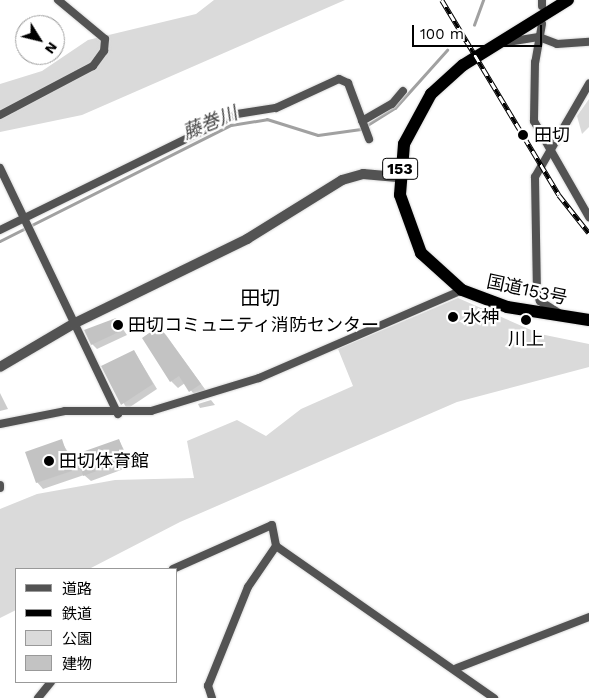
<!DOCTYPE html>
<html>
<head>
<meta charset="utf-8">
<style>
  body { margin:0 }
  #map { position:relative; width:589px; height:698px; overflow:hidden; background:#fff; font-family:"Work Sans","Noto Sans JP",sans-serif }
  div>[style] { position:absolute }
  .green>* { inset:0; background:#dadada }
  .shadow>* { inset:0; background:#0003 }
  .stream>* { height:2.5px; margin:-1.25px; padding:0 1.25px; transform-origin:1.25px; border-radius:1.25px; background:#a1a1a1 }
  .building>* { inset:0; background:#c3c3c3 }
  .roads { filter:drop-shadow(0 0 1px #dbdbdb) drop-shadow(0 0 1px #dbdbdb) }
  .minor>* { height:8px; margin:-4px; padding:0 4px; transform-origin:4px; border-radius:4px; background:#535353 }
  .tertiary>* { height:10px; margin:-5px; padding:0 5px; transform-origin:5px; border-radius:5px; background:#535353 }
  .trunk>* { height:12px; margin:-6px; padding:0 6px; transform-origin:6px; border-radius:6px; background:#000 }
  .rail>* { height:4.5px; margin-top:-2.25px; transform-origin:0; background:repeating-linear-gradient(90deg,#fff 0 8px,#000 0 16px); box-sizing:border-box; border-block:1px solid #000 }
  .dots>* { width:14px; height:14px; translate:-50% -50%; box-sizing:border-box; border:2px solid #fff; border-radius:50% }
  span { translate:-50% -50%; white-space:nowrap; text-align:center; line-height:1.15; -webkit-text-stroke:4.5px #fff; paint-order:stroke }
  .shield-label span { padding:1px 4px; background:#fff; border:1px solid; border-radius:4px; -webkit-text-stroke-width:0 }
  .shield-label { font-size:16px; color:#000; font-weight:700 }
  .poi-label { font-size:18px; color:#000 }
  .left { translate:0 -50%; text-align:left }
  .street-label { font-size:18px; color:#000 }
  .water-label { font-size:19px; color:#424242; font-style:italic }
  .quarter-label { font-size:20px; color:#000 }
  .legend { position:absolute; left:15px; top:568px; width:162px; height:115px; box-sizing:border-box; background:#fff; border:1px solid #999; margin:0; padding:6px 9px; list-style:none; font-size:15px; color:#000 }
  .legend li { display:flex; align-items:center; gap:10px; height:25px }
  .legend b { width:25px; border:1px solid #999 }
  .north { position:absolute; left:15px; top:15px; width:50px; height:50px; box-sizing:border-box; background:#fff; border:1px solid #999; border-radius:50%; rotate:126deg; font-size:14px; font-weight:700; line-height:20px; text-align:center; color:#000 }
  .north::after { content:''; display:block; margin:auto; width:18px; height:22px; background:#000; clip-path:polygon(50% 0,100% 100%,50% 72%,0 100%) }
  .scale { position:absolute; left:412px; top:25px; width:130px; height:22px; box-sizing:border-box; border:2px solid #000; border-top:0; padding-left:6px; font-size:15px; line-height:18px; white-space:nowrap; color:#000; -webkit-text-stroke:4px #fff; paint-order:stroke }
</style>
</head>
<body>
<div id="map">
  <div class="green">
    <div style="clip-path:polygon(214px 0,345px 0,82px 115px,0 132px,0 84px,42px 71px,88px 40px,196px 14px)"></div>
    <div style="clip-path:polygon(589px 99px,589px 127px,582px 134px,577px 116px)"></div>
    <div style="clip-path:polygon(458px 298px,540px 334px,589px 344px,589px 367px,457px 402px,180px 522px,89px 569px,16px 569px,16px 610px,0 618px,0 509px,37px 494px,115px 480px,194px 478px,187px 441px,237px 420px,266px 436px,301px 409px,353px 386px,338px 349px)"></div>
  </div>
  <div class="shadow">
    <div style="clip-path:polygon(116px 319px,127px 335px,97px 349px,92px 344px)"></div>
    <div style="clip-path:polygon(159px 328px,166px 335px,207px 392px,197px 398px,185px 383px,178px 388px,171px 381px)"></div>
    <div style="clip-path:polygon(134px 351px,157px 389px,127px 409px,103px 367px)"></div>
    <div style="clip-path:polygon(0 393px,8px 409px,0 411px)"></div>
    <div style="clip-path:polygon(211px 400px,215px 405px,200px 408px,198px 404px)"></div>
    <div style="clip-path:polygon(119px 440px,132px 466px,91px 481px,84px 475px,43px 489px,37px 482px,61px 441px,71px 457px)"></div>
  </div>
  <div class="stream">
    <div style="left:474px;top:25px;width:27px;rotate:-70deg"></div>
    <div style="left:0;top:241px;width:258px;rotate:-26.7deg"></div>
    <div style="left:231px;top:125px;width:36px;rotate:-9deg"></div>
    <div style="left:267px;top:119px;width:53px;rotate:17.4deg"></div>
    <div style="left:318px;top:135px;width:43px;rotate:-7.9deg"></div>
    <div style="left:361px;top:129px;width:40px;rotate:-32deg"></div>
    <div style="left:395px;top:108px;width:78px;rotate:-48.1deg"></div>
  </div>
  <div class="building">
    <div style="clip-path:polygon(116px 318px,123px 330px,91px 345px,84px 330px)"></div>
    <div style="clip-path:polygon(159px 326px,201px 384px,189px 392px,179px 376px,170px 382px,142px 338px)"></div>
    <div style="clip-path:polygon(134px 350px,153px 384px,121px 405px,101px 366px)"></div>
    <div style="clip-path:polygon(62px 439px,68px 457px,119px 439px,127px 460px,83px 476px,81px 468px,36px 483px,25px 452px)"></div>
  </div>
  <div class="roads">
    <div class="minor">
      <div style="left:542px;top:0;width:6px;rotate:90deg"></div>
      <div style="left:542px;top:24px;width:39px;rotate:100deg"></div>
      <div style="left:535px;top:62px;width:59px;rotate:91deg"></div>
      <div style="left:534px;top:121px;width:111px;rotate:60.2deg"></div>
      <div style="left:501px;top:43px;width:38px;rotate:-9deg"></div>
      <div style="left:539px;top:37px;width:19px;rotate:21deg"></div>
      <div style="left:557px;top:44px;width:32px;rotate:-4deg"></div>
      <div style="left:0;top:115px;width:105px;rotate:-27.8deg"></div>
      <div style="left:93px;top:66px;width:19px;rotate:-54deg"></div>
      <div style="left:104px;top:51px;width:12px;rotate:-85deg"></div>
      <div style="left:105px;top:39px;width:61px;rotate:-140.3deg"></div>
      <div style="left:362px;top:121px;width:34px;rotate:-30deg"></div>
      <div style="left:392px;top:104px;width:17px;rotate:-50deg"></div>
      <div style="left:0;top:168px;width:273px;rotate:64.4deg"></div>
      <div style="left:0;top:230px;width:264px;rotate:-26.1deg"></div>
      <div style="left:237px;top:114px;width:39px;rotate:-9deg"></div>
      <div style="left:276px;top:108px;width:69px;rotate:-24.7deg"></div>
      <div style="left:339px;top:79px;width:10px;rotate:24deg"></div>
      <div style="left:348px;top:83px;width:60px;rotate:69.4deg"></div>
      <div style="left:562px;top:315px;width:26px;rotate:-148deg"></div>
      <div style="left:540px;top:301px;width:9px;rotate:-111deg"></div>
      <div style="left:537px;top:293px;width:116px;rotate:-91deg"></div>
      <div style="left:535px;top:177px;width:108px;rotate:-59.9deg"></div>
      <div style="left:0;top:424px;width:66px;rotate:-11.3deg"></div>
      <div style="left:65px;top:411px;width:86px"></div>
      <div style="left:151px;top:411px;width:113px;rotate:-17deg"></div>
      <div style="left:259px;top:378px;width:221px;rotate:-23.4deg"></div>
      <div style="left:0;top:485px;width:3px;rotate:90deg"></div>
      <div style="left:173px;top:569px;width:108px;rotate:-24deg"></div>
      <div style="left:272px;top:525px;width:21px;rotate:79deg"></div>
      <div style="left:276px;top:546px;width:266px;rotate:34.9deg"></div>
      <div style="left:457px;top:668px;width:142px;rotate:-21.1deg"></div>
      <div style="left:38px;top:698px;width:21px;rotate:-51deg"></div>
      <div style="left:212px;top:698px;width:13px;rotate:-108deg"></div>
      <div style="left:208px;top:686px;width:107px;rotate:-68deg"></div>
      <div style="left:248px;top:587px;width:50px;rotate:-55.7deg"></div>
    </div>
    <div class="tertiary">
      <div style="left:0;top:367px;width:85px;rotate:-30.5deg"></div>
      <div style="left:73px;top:324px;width:194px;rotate:-26deg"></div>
      <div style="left:247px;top:239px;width:112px;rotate:-31.8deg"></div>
      <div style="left:342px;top:180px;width:22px;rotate:-16deg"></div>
      <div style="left:363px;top:174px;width:37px;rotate:5deg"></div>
    </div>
    <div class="trunk">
      <div style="left:568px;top:0;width:123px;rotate:148.2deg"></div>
      <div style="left:463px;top:65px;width:43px;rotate:137.8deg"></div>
      <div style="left:431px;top:94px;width:57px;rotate:118.4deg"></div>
      <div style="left:404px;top:144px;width:51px;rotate:94.5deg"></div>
      <div style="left:400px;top:195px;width:62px;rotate:70.1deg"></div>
      <div style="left:421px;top:253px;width:55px;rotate:42.1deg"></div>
      <div style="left:462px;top:290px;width:48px;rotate:20.7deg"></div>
      <div style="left:507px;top:307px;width:83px;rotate:9deg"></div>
    </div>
  </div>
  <div class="rail">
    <div style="left:442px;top:0;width:227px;rotate:59deg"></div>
    <div style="left:559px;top:195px;width:48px;rotate:51.7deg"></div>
  </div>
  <div class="dots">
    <div style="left:523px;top:135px;background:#000"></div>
    <div style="left:453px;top:317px;background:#000"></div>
    <div style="left:526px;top:320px;background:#000"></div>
    <div style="left:118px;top:325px;background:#000"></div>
    <div style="left:49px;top:461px;background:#000"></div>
  </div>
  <div class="shield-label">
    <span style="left:400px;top:169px">153</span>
  </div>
  <div class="poi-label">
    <span class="left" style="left:534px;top:135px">田切</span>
    <span class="left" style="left:463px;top:317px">水神</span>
    <span class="left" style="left:128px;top:325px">田切コミュニティ消防センター</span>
    <span style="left:526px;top:339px">川上</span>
    <span class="left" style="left:59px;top:461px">田切体育館</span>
  </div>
  <div class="street-label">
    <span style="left:527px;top:290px;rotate:12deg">国道153号</span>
  </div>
  <div class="water-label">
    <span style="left:210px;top:123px;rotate:-22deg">藤巻川</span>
  </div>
  <div class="quarter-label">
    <span style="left:260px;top:298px">田切</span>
  </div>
  <ul class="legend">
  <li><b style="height:6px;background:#535353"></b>道路</li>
  <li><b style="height:6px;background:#000"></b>鉄道</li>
  <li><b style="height:14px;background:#dadada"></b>公園</li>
  <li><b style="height:14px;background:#c3c3c3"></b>建物</li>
  </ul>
  <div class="north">N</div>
  <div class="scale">100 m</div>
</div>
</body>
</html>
